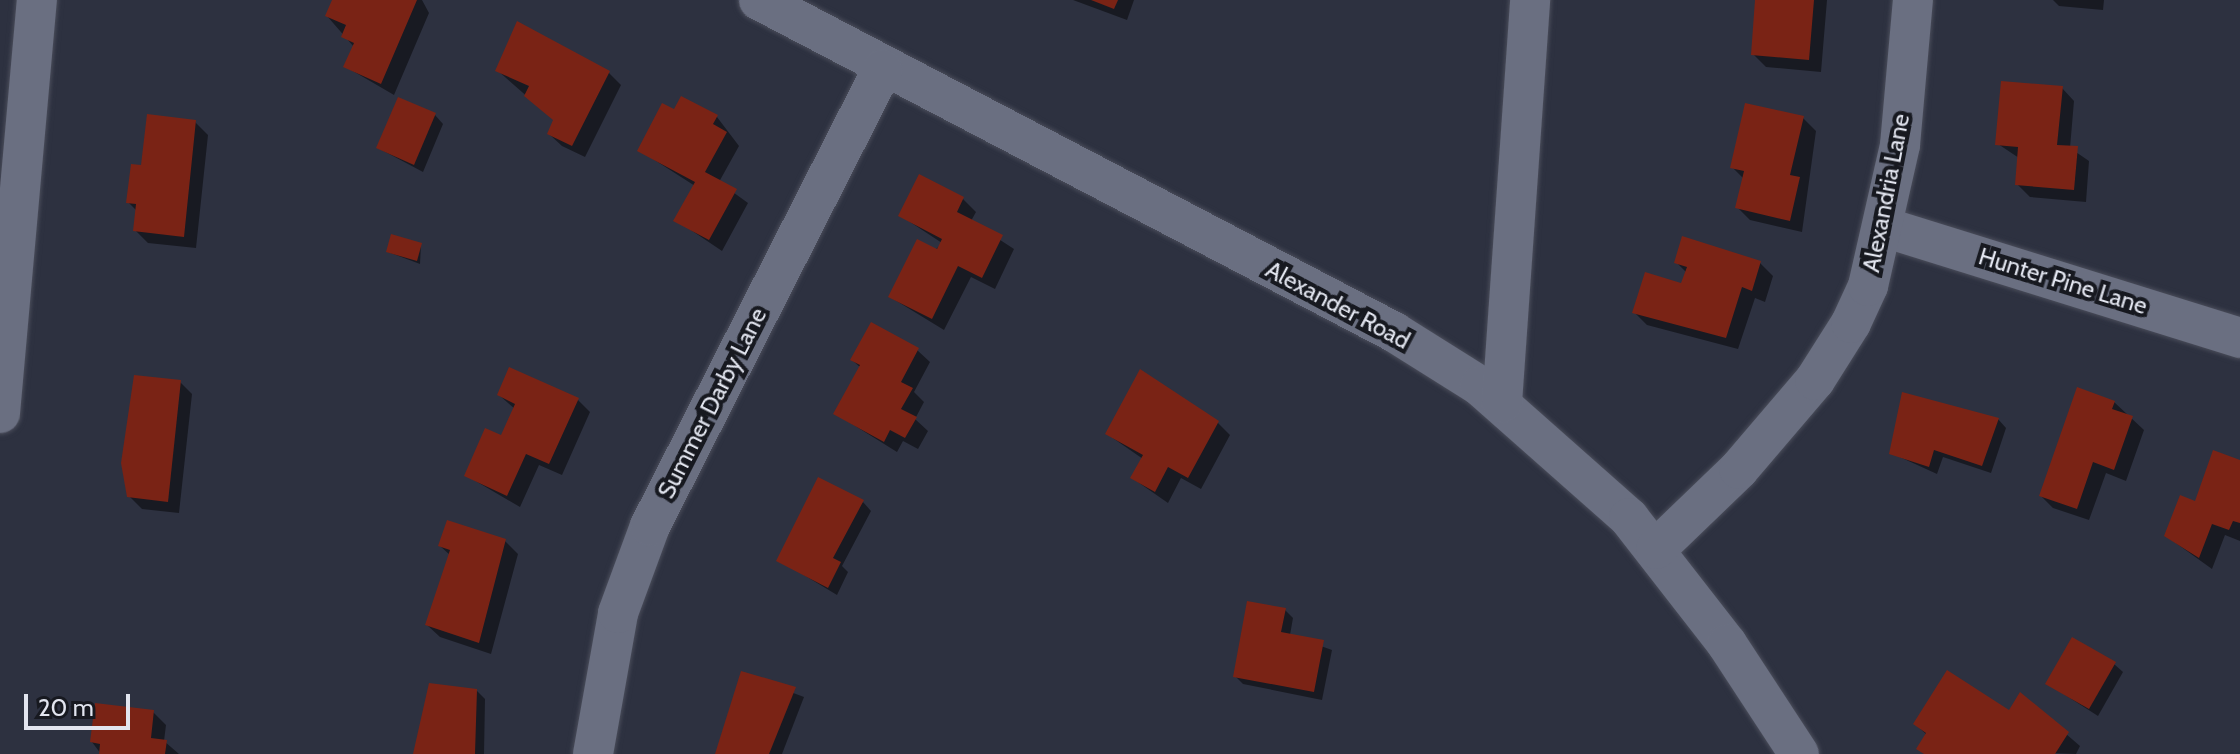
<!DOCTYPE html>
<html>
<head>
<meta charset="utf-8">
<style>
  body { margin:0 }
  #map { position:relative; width:2240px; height:754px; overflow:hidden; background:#2d3140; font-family:Cabin,sans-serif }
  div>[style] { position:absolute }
  .shadow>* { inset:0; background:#0007 }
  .building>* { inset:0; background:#7a2315 }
  .roads { filter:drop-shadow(0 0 2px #4a4d5a) drop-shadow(0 0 2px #4a4d5a) }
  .minor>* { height:40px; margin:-20px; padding:0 20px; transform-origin:20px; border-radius:20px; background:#6a6f81 }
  span { translate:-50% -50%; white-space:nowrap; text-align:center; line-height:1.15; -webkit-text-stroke:8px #171920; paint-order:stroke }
  .street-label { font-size:24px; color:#e2e5ef }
  .scale { position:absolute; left:24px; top:694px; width:106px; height:36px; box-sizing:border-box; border:4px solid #e2e5ef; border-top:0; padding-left:10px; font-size:24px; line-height:28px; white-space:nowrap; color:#e2e5ef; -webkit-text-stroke:6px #171920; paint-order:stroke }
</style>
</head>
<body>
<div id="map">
  <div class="shadow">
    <div style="clip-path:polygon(337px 0,422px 0,429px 13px,394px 95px,346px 67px,354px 47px,327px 16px)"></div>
    <div style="clip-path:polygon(1073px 0,1134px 0,1127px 20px)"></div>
    <div style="clip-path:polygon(1757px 0,1827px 0,1821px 72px,1766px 67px,1753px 54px)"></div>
    <div style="clip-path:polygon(2053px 0,2104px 0,2103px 10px,2059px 6px)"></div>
    <div style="clip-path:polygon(497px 70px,609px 73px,621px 85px,585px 157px,562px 146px,549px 134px,555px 121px)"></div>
    <div style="clip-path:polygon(2062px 88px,2074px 101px,2070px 148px,2089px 161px,2086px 202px,2030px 197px,2017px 184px,2019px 158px,1998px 144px)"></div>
    <div style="clip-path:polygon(674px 112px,717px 117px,739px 146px,719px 182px,748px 203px,722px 251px,676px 220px,695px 186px,639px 150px)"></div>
    <div style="clip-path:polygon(435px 115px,443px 124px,423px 172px,378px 148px)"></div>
    <div style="clip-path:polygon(1803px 118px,1816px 131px,1802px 232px,1750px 220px,1737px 207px,1744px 179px,1732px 167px)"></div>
    <div style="clip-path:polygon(195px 122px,208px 135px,196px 248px,148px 243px,135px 230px,137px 211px,128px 202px,143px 167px)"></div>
    <div style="clip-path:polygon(963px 199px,976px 212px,971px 221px,1014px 249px,995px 289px,971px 277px,944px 330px,890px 297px,942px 243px,901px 216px)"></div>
    <div style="clip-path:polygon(421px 244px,420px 264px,388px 252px)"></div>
    <div style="clip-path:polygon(1676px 262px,1760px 263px,1773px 276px,1765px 302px,1755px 298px,1738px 349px,1647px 325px,1634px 312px,1683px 286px,1687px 273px)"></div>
    <div style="clip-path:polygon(917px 350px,930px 362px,914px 392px,924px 402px,915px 419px,928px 431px,918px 449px,903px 441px,897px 452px,836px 414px,861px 368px,852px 360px)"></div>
    <div style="clip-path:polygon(180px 382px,192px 394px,179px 513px,142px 509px,129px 496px)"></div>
    <div style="clip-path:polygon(499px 395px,578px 400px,590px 412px,562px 475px,539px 465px,520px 507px,467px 476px,502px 437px,515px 409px)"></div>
    <div style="clip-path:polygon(2114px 402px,2144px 430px,2126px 481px,2106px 473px,2089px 520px,2053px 508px,2041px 496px)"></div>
    <div style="clip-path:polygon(1998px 419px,2006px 428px,1991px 473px,1943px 457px,1937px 474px,1891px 453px)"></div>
    <div style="clip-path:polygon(1218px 423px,1230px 435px,1201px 489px,1181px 478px,1168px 503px,1132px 478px,1143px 459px,1107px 434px)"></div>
    <div style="clip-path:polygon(2240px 463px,2240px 541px,2225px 535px,2212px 569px,2166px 536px)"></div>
    <div style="clip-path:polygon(863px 502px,871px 511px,842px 566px,848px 572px,837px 595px,779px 560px)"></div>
    <div style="clip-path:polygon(505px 541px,518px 554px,491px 654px,440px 637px,427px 625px,450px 555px,440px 546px)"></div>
    <div style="clip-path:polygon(1285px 610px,1293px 618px,1290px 635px,1332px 650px,1322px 700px,1243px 684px,1235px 676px)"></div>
    <div style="clip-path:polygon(2114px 664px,2123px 672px,2098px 716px,2048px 684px)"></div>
    <div style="clip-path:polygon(743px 674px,804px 697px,782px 754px,718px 754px)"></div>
    <div style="clip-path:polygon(476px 690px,485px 699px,484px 754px,418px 754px)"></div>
    <div style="clip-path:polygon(2021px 695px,2080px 746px,2076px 754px,1918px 748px,1927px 735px,1915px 724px,2010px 712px)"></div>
    <div style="clip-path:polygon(153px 712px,166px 725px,164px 741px,179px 754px,101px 754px,92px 742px)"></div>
  </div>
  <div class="building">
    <div style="clip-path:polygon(332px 0,417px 0,381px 84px,343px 67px,354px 43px,341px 37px,346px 25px,325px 16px)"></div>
    <div style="clip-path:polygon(1091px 0,1118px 0,1114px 9px)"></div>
    <div style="clip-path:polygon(1755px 0,1814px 0,1809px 60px,1751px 55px)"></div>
    <div style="clip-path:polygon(517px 21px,610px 71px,572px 146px,547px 134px,553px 120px,524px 96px,529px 86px,495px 71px)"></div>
    <div style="clip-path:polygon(2001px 81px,2063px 86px,2057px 145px,2078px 146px,2074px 190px,2015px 185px,2018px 147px,1995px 145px)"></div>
    <div style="clip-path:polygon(681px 96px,718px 115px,713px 124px,727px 132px,705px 172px,737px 189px,709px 240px,673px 221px,695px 182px,637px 151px,662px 103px,674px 109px)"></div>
    <div style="clip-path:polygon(398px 97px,436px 113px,414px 165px,376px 148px)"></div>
    <div style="clip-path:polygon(1745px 103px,1804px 116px,1790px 175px,1800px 177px,1790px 221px,1735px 208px,1744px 171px,1730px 168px)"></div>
    <div style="clip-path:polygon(147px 114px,196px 120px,184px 237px,133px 231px,136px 204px,126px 203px,131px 164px,141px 165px)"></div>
    <div style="clip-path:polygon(919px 174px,964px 197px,957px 212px,1003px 235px,982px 278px,958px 266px,932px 319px,888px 297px,917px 239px,937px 249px,942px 239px,898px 216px)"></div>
    <div style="clip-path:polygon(391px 234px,422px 243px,417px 261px,386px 252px)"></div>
    <div style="clip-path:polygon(1682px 236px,1761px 261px,1752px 291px,1742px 287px,1726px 338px,1632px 313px,1645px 272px,1681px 283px,1687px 267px,1674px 263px)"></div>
    <div style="clip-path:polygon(871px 322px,919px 348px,901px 382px,913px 388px,901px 409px,917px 417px,905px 438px,890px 430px,884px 442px,833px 414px,860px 365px,850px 360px)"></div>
    <div style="clip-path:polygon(509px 367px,579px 398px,549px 464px,526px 454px,507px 496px,464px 476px,485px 428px,501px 435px,515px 404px,497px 395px)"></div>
    <div style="clip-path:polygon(1140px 369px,1219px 421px,1188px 478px,1168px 467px,1155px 492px,1130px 478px,1143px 455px,1105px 434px)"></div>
    <div style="clip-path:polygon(134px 375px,181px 380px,168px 502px,127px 497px,121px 463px)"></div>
    <div style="clip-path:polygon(2077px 387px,2115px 401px,2112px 409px,2133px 416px,2114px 470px,2093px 462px,2077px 509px,2039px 496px)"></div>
    <div style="clip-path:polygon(1902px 392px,1999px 418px,1982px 466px,1934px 450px,1929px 467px,1889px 454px)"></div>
    <div style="clip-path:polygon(2213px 450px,2240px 460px,2240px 523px,2233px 521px,2229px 530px,2212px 524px,2199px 558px,2164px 536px,2180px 495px,2195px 501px)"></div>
    <div style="clip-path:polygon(818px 477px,864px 500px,833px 558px,841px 562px,828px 588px,776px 561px)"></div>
    <div style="clip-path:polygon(447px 520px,506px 539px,479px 643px,425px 625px,450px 550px,438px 546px)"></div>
    <div style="clip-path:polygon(1247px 601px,1286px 608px,1281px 632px,1324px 640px,1314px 692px,1233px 677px)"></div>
    <div style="clip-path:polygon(2072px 637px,2116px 662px,2089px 709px,2045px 684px)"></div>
    <div style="clip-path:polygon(1947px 670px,2009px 710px,2020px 692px,2069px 732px,2055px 754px,1924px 754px,1916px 749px,1926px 733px,1913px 724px)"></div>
    <div style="clip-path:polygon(741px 671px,796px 687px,769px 754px,715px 754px)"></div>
    <div style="clip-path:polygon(429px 683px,477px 689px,475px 754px,413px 754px)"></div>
    <div style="clip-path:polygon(95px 703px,154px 710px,151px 738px,167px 740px,165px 754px,99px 754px,100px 744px,90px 742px)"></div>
  </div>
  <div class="roads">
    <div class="minor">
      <div style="left:759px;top:0;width:717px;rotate:27.6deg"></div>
      <div style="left:1394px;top:332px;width:102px;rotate:32.1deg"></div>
      <div style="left:1480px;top:386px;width:199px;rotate:41.5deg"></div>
      <div style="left:1629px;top:518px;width:160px;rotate:52.1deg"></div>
      <div style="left:1727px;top:644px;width:131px;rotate:56.8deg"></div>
      <div style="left:1884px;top:227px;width:373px;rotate:17.3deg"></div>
      <div style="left:1502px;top:403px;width:404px;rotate:-86deg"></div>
      <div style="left:0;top:413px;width:415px;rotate:-84.9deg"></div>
      <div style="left:1656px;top:549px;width:115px;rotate:-43.9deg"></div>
      <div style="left:1739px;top:469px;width:117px;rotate:-49.5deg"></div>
      <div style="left:1815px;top:380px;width:67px;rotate:-57.7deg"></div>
      <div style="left:1851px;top:323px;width:41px;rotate:-65.3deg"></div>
      <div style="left:1868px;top:286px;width:145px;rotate:-77.2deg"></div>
      <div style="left:1900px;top:145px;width:146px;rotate:-84.9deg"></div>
      <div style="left:593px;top:754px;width:143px;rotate:-79.9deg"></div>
      <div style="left:618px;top:613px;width:93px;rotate:-69.8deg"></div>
      <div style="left:650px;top:526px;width:512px;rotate:-63.03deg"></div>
    </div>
  </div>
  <div class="street-label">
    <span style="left:1886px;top:193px;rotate:-79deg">Alexandria Lane</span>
    <span style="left:2063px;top:281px;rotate:17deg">Hunter Pine Lane</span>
    <span style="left:1338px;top:305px;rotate:28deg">Alexander Road</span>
    <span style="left:712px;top:403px;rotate:-63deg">Summer Darby Lane</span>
  </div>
  <div class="scale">20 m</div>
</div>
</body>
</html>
